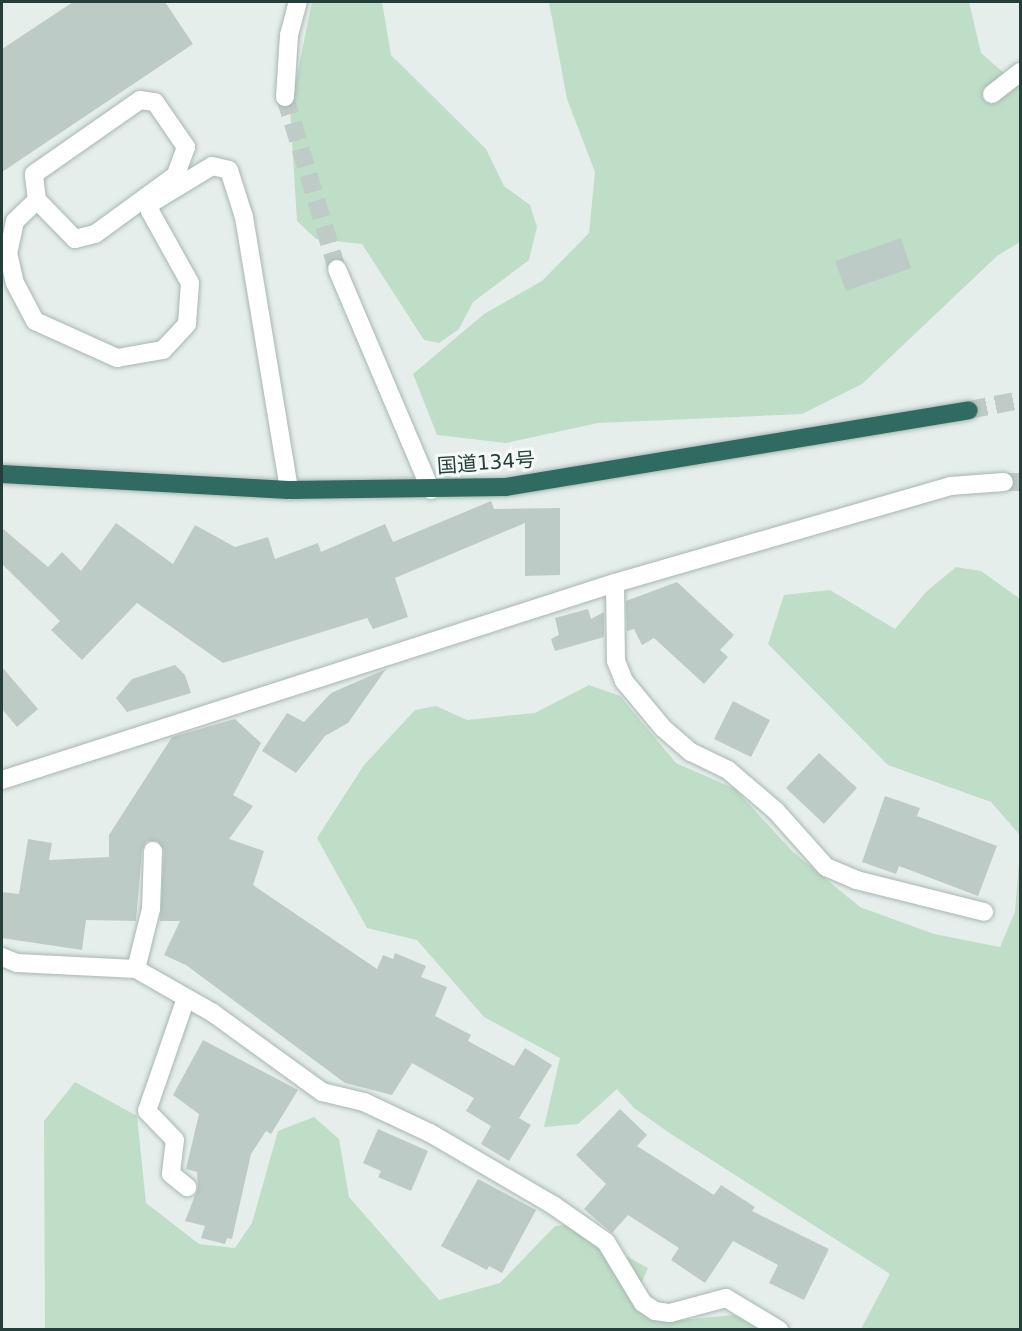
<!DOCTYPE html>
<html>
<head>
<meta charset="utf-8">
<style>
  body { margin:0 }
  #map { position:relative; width:1022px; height:1331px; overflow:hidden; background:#e5eeea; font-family:"DejaVu Sans","Noto Sans JP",sans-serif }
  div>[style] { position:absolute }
  .green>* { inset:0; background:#bedec8 }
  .building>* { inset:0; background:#bdcbc6 }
  .minor-tunnel>* { height:18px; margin-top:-9px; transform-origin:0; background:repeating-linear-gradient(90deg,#becbc7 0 18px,transparent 0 27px) }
  .highway-tunnel>* { height:18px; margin-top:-9px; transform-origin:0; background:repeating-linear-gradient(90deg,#becbc7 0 18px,transparent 0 27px) }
  .roads { filter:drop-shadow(0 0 2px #a7b6b1) drop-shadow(0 0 2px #a7b6b1) }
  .minor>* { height:18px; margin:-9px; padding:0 9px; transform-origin:9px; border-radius:9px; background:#fff }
  .highway>* { height:18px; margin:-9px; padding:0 9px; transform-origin:9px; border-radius:9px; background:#306b61 }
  span { translate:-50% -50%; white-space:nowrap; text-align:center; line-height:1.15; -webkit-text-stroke:6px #f5faf8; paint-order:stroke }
  .street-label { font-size:20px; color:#243f39 }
  .frame { position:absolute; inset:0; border:3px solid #243f39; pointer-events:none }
</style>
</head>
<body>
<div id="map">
  <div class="green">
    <div style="clip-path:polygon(312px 2px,382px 2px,391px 55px,486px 149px,504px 186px,530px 205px,537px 227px,529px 260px,473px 302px,459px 329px,439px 343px,424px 340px,362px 244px,316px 239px,297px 221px,290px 109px)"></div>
    <div style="clip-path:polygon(549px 2px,969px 2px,981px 53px,1020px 87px,1020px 242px,997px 256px,862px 384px,802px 414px,598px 423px,506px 443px,437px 435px,413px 374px,484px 314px,542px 281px,589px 233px,595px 172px,567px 99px)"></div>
    <div style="clip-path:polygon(956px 567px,981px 571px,1020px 599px,1020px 835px,991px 802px,888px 765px,768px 644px,784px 595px,830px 590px,895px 629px,926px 592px)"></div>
    <div style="clip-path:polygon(589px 685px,620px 696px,676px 763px,735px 789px,792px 851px,860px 907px,934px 934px,1000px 947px,1015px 912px,1020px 850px,1020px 1329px,861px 1329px,890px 1274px,671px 1134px,634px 1108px,617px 1089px,578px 1124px,544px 1127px,560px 1058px,484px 1017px,417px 940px,367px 928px,317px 838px,364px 765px,415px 710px,436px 706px,467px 720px,535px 713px)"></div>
    <div style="clip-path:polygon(75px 1082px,137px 1116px,146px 1203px,199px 1244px,235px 1248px,252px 1223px,278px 1131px,314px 1117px,339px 1139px,349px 1197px,439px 1300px,500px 1283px,555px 1226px,568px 1225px,648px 1268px,633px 1303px,670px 1321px,734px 1315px,760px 1329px,45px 1329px,44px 1121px)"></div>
  </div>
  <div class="building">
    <div style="clip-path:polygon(73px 2px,165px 2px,193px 44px,2px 172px,2px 49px)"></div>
    <div style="clip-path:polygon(901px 238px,911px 268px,846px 291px,835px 261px)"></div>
    <div style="clip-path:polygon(491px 501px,494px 509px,560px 508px,560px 575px,525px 576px,525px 523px,395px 578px,408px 617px,373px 629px,367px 618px,223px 663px,137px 603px,82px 660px,51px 630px,60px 621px,2px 564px,2px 528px,48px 567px,62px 552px,81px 571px,116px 523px,173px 564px,195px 525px,235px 547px,268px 537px,275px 559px,318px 543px,321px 552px,385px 524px,393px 542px)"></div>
    <div style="clip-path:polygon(677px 582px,734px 635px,720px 650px,728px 657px,704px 684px,654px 638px,642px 645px,634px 629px,627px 631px,626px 601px)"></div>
    <div style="clip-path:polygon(588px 609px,591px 619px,604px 612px,604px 637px,555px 651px,551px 639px,559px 635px,555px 618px)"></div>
    <div style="clip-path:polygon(175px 665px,185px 675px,191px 693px,127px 712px,116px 698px,132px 679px)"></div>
    <div style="clip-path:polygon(2px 667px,38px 709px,17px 727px,2px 709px)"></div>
    <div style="clip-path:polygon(386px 669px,348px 723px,325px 736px,296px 773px,262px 751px,287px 713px,304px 722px,331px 693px)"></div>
    <div style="clip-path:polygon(733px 701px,770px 720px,751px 757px,714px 739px)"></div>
    <div style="clip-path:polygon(235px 719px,261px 743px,233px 795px,253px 806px,229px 839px,264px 851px,253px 885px,377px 969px,383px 955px,393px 959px,395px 953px,426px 966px,421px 977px,447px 987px,435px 1016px,471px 1035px,468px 1041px,514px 1066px,525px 1048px,552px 1065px,519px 1118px,531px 1125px,509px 1161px,481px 1144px,491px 1126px,466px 1111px,474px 1098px,412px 1063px,392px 1095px,345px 1083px,186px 965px,164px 955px,180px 921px,160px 921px,164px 851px,158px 841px,147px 841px,142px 850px,136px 921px,86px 920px,82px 950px,2px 938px,2px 892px,19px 894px,28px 839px,52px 843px,49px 860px,109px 857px,109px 835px,172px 737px)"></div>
    <div style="clip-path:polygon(819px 753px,857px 788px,824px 824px,786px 788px)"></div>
    <div style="clip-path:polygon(885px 796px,920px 808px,917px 816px,997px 846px,978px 896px,899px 866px,896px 874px,862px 862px)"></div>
    <div style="clip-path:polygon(203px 1040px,298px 1090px,271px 1134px,266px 1131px,251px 1154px,232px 1239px,227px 1238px,225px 1244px,201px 1238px,205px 1226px,185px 1221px,198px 1188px,197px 1172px,186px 1169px,199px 1114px,173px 1095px)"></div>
    <div style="clip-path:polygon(620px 1109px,647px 1135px,637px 1146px,714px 1195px,721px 1185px,755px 1207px,752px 1211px,829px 1249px,804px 1300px,769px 1283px,778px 1265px,733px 1241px,705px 1283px,671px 1260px,679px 1248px,628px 1215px,612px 1233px,584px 1209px,606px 1184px,576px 1155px)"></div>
    <div style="clip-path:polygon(378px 1129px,428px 1151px,411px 1191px,378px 1177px,381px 1171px,363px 1163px)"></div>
    <div style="clip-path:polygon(478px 1179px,536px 1210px,502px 1273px,489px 1266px,487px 1270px,441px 1246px)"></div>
  </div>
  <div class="minor-tunnel">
    <div style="left:285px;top:97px;width:180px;rotate:73.2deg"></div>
    <div style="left:1004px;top:482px;width:16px"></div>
  </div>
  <div class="highway-tunnel">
    <div style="left:969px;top:410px;width:52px;rotate:-11.1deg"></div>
  </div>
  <div class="roads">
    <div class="minor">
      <div style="left:992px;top:94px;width:36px;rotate:-38deg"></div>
      <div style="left:285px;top:97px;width:62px;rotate:-86.3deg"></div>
      <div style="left:289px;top:35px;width:34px;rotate:-75deg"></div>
      <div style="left:140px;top:100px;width:15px;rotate:8deg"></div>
      <div style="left:155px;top:102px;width:55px;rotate:55.4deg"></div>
      <div style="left:186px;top:147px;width:30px;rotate:110deg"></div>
      <div style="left:176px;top:175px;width:100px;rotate:143.9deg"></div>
      <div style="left:95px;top:234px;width:21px;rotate:166deg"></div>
      <div style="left:75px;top:239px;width:54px;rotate:-134.3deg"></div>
      <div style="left:37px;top:200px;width:26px;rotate:-97deg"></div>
      <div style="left:34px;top:174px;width:129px;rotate:-34.9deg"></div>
      <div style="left:37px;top:200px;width:30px;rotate:136deg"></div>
      <div style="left:15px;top:221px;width:33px;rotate:102deg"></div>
      <div style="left:8px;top:253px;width:31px;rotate:77deg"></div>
      <div style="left:15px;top:283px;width:43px;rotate:62.2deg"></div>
      <div style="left:35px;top:321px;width:90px;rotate:24.3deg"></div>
      <div style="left:117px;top:358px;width:47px;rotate:-9.9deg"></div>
      <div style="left:163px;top:350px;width:35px;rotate:-47deg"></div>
      <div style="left:187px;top:324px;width:41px;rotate:-85.8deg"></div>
      <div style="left:190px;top:283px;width:82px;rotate:-119.1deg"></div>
      <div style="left:150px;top:211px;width:8px;rotate:-83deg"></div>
      <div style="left:151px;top:203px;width:71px;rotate:-31.2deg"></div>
      <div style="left:212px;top:166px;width:17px;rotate:13deg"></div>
      <div style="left:229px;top:170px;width:49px;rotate:72.3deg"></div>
      <div style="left:244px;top:217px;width:277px;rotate:80.6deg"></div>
      <div style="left:337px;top:269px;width:240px;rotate:67deg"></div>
      <div style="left:615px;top:583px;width:78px;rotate:89.3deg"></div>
      <div style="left:616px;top:661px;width:22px;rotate:68deg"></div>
      <div style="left:624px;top:681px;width:61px;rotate:50.3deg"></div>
      <div style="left:663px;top:728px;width:37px;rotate:41deg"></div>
      <div style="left:691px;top:752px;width:41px;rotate:25.9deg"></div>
      <div style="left:728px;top:770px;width:63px;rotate:40.5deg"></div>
      <div style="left:776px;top:811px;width:75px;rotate:48.2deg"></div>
      <div style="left:826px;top:867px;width:33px;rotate:23deg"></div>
      <div style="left:856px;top:880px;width:132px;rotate:14deg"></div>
      <div style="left:2px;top:780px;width:644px;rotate:-17.82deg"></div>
      <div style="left:615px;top:583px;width:349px;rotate:-16.1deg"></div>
      <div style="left:950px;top:486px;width:54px;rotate:-4.2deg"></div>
      <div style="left:2px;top:957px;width:16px;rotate:22deg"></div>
      <div style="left:17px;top:963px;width:119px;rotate:2.9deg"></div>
      <div style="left:136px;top:969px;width:89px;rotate:29.7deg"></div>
      <div style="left:213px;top:1013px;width:135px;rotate:35.9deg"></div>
      <div style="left:322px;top:1092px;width:43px;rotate:13.4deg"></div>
      <div style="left:364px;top:1102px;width:73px;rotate:25.2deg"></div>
      <div style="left:430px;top:1133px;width:143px;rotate:30.3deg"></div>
      <div style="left:553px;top:1205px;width:65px;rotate:34.9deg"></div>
      <div style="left:606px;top:1242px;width:71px;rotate:58.8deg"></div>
      <div style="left:643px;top:1303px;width:14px;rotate:34deg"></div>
      <div style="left:655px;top:1311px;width:15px;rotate:8deg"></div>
      <div style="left:670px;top:1313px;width:58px;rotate:-15deg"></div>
      <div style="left:726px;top:1298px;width:62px;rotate:31.1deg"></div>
      <div style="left:136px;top:969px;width:62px;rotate:-76deg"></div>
      <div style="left:151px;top:909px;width:58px;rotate:-88deg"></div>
      <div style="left:185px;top:1001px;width:116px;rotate:109.1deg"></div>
      <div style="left:147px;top:1111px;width:40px;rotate:46deg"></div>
      <div style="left:175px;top:1140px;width:34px;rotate:97deg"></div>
      <div style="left:171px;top:1174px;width:21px;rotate:39deg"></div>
    </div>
    <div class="highway">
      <div style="left:2px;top:474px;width:287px;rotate:3.2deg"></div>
      <div style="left:289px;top:490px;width:217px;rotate:-0.8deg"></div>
      <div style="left:506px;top:487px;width:469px;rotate:-9.4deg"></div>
    </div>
  </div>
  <div class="street-label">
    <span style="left:486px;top:463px;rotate:-4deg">国道134号</span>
  </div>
  <div class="frame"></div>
</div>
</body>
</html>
